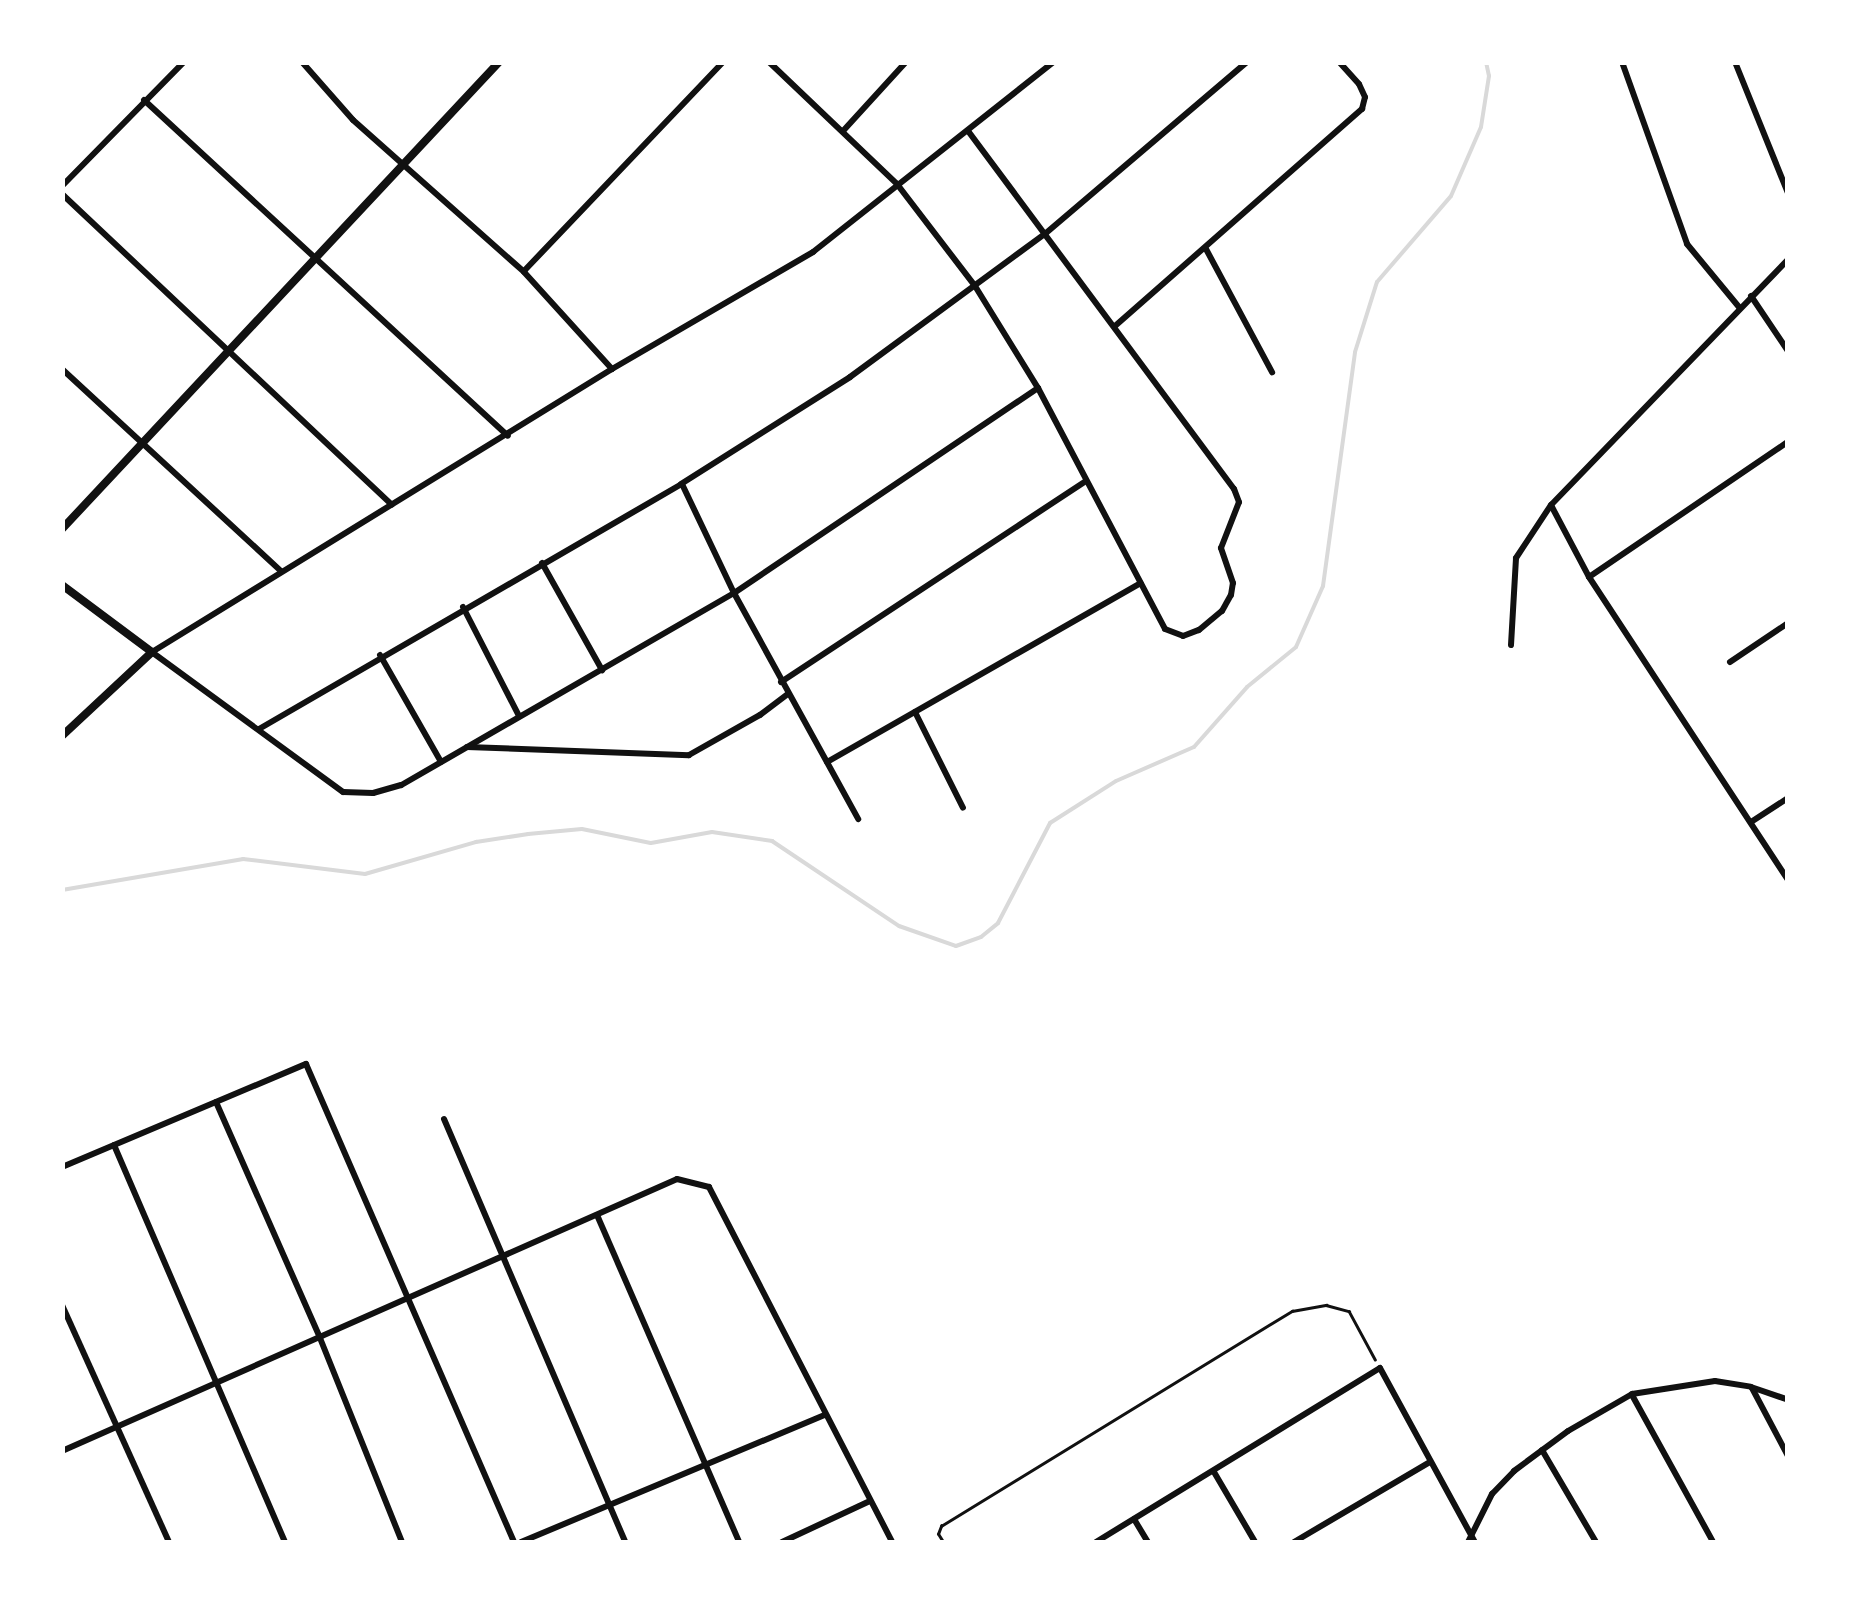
<!DOCTYPE html>
<html>
<head>
<meta charset="utf-8">
<style>
  body { margin:0 }
  #map { position:relative; width:1850px; height:1605px; overflow:hidden; background:#fff; font-family:"Space Grotesk",sans-serif }
  div>[style] { position:absolute }
  .stream>* { height:4px; margin:-2px; padding:0 2px; transform-origin:2px; border-radius:2px; background:#d9d9d9 }
  .path>* { height:2.5px; margin:-1.25px; padding:0 1.25px; transform-origin:1.25px; border-radius:1.25px; background:#111 }
  .minor>* { height:6px; margin:-3px; padding:0 3px; transform-origin:3px; border-radius:3px; background:#111 }
  .tertiary>* { height:8px; margin:-4px; padding:0 4px; transform-origin:4px; border-radius:4px; background:#111 }
  span { translate:-50% -50%; white-space:nowrap; text-align:center; line-height:1.15; -webkit-text-stroke:10px #fff; paint-order:stroke }
  .frame { position:absolute; inset:0; border:65px solid #fff; pointer-events:none }
</style>
</head>
<body>
<div id="map">
  <div class="stream">
    <div style="left:62px;top:890px;width:184px;rotate:-9.7deg"></div>
    <div style="left:243px;top:859px;width:123px;rotate:7deg"></div>
    <div style="left:365px;top:874px;width:116px;rotate:-16.1deg"></div>
    <div style="left:476px;top:842px;width:53px;rotate:-8.7deg"></div>
    <div style="left:528px;top:834px;width:54px;rotate:-5.3deg"></div>
    <div style="left:582px;top:829px;width:70px;rotate:11.5deg"></div>
    <div style="left:651px;top:843px;width:62px;rotate:-10.2deg"></div>
    <div style="left:712px;top:832px;width:61px;rotate:8.5deg"></div>
    <div style="left:772px;top:841px;width:153px;rotate:33.8deg"></div>
    <div style="left:899px;top:926px;width:60px;rotate:19.3deg"></div>
    <div style="left:956px;top:946px;width:27px;rotate:-20deg"></div>
    <div style="left:981px;top:937px;width:22px;rotate:-39deg"></div>
    <div style="left:998px;top:923px;width:113px;rotate:-62.5deg"></div>
    <div style="left:1050px;top:823px;width:78px;rotate:-32.5deg"></div>
    <div style="left:1116px;top:781px;width:85px;rotate:-23.6deg"></div>
    <div style="left:1194px;top:747px;width:80px;rotate:-48.5deg"></div>
    <div style="left:1247px;top:687px;width:63px;rotate:-39.2deg"></div>
    <div style="left:1296px;top:647px;width:67px;rotate:-66.1deg"></div>
    <div style="left:1323px;top:586px;width:236px;rotate:-82.2deg"></div>
    <div style="left:1355px;top:352px;width:73px;rotate:-72.6deg"></div>
    <div style="left:1377px;top:282px;width:113px;rotate:-49.3deg"></div>
    <div style="left:1451px;top:196px;width:75px;rotate:-66.5deg"></div>
    <div style="left:1481px;top:127px;width:52px;rotate:-81.1deg"></div>
    <div style="left:1489px;top:76px;width:14px;rotate:-102deg"></div>
  </div>
  <div class="path">
    <div style="left:943px;top:1542px;width:9px;rotate:-122deg"></div>
    <div style="left:938px;top:1534px;width:9px;rotate:-69deg"></div>
    <div style="left:941px;top:1526px;width:412px;rotate:-31.5deg"></div>
    <div style="left:1292px;top:1311px;width:35px;rotate:-10deg"></div>
    <div style="left:1326px;top:1305px;width:24px;rotate:15deg"></div>
    <div style="left:1349px;top:1311px;width:55px;rotate:61.6deg"></div>
  </div>
  <div class="minor">
    <div style="left:302px;top:62px;width:77px;rotate:48.7deg"></div>
    <div style="left:353px;top:120px;width:229px;rotate:41.6deg"></div>
    <div style="left:524px;top:272px;width:131px;rotate:47.8deg"></div>
    <div style="left:769px;top:62px;width:177px;rotate:43.6deg"></div>
    <div style="left:897px;top:184px;width:128px;rotate:52.6deg"></div>
    <div style="left:975px;top:286px;width:120px;rotate:58.3deg"></div>
    <div style="left:1038px;top:388px;width:272px;rotate:62.2deg"></div>
    <div style="left:1165px;top:629px;width:19px;rotate:21deg"></div>
    <div style="left:1183px;top:636px;width:17px;rotate:-21deg"></div>
    <div style="left:1199px;top:630px;width:30px;rotate:-40deg"></div>
    <div style="left:1222px;top:611px;width:18px;rotate:-61deg"></div>
    <div style="left:1231px;top:595px;width:12px;rotate:-81deg"></div>
    <div style="left:1233px;top:583px;width:37px;rotate:-109deg"></div>
    <div style="left:1221px;top:548px;width:49px;rotate:-68.6deg"></div>
    <div style="left:1239px;top:502px;width:14px;rotate:-111deg"></div>
    <div style="left:1234px;top:489px;width:446px;rotate:-126.6deg"></div>
    <div style="left:1622px;top:62px;width:193px;rotate:70.3deg"></div>
    <div style="left:1687px;top:244px;width:82px;rotate:50.5deg"></div>
    <div style="left:1735px;top:62px;width:141px;rotate:68deg"></div>
    <div style="left:144px;top:100px;width:495px;rotate:42.7deg"></div>
    <div style="left:843px;top:131px;width:93px;rotate:-47.6deg"></div>
    <div style="left:62px;top:186px;width:174px;rotate:-45.5deg"></div>
    <div style="left:62px;top:194px;width:453px;rotate:43.3deg"></div>
    <div style="left:1206px;top:249px;width:140px;rotate:61.8deg"></div>
    <div style="left:524px;top:271px;width:289px;rotate:-46.4deg"></div>
    <div style="left:1751px;top:296px;width:66px;rotate:56.1deg"></div>
    <div style="left:1115px;top:326px;width:329px;rotate:-41.3deg"></div>
    <div style="left:1362px;top:109px;width:12px;rotate:-76deg"></div>
    <div style="left:1365px;top:97px;width:14px;rotate:-115deg"></div>
    <div style="left:1359px;top:84px;width:30px;rotate:-132deg"></div>
    <div style="left:62px;top:369px;width:298px;rotate:42.7deg"></div>
    <div style="left:1038px;top:388px;width:367px;rotate:146deg"></div>
    <div style="left:734px;top:593px;width:384px;rotate:150deg"></div>
    <div style="left:401px;top:785px;width:29px;rotate:164deg"></div>
    <div style="left:373px;top:793px;width:30px;rotate:-178deg"></div>
    <div style="left:343px;top:792px;width:237px;rotate:-143.8deg"></div>
    <div style="left:152px;top:652px;width:540px;rotate:-31.6deg"></div>
    <div style="left:612px;top:369px;width:233px;rotate:-30.2deg"></div>
    <div style="left:813px;top:252px;width:307px;rotate:-38.3deg"></div>
    <div style="left:682px;top:484px;width:121px;rotate:64.5deg"></div>
    <div style="left:734px;top:593px;width:258px;rotate:61.2deg"></div>
    <div style="left:1552px;top:507px;width:79px;rotate:62.1deg"></div>
    <div style="left:1589px;top:577px;width:363px;rotate:56.7deg"></div>
    <div style="left:542px;top:563px;width:123px;rotate:60.7deg"></div>
    <div style="left:1589px;top:577px;width:240px;rotate:-34.2deg"></div>
    <div style="left:463px;top:607px;width:123px;rotate:62.8deg"></div>
    <div style="left:1511px;top:645px;width:87px;rotate:-86.7deg"></div>
    <div style="left:1516px;top:558px;width:64px;rotate:-56.6deg"></div>
    <div style="left:1551px;top:505px;width:341px;rotate:-46deg"></div>
    <div style="left:380px;top:655px;width:123px;rotate:60.3deg"></div>
    <div style="left:1730px;top:662px;width:70px;rotate:-33.9deg"></div>
    <div style="left:781px;top:682px;width:363px;rotate:-33.4deg"></div>
    <div style="left:915px;top:712px;width:107px;rotate:63.4deg"></div>
    <div style="left:259px;top:729px;width:488px;rotate:-30.1deg"></div>
    <div style="left:681px;top:484px;width:200px;rotate:-32.3deg"></div>
    <div style="left:850px;top:377px;width:243px;rotate:-36.3deg"></div>
    <div style="left:1046px;top:233px;width:264px;rotate:-40.4deg"></div>
    <div style="left:467px;top:747px;width:222px;rotate:2.1deg"></div>
    <div style="left:689px;top:755px;width:81px;rotate:-29.4deg"></div>
    <div style="left:760px;top:715px;width:35px;rotate:-37deg"></div>
    <div style="left:827px;top:762px;width:361px;rotate:-29.7deg"></div>
    <div style="left:1751px;top:822px;width:44px;rotate:-33deg"></div>
    <div style="left:216px;top:1102px;width:258px;rotate:66.2deg"></div>
    <div style="left:320px;top:1338px;width:220px;rotate:68.1deg"></div>
    <div style="left:444px;top:1119px;width:460px;rotate:66.8deg"></div>
    <div style="left:114px;top:1145px;width:432px;rotate:66.7deg"></div>
    <div style="left:62px;top:1167px;width:265px;rotate:-22.9deg"></div>
    <div style="left:306px;top:1064px;width:521px;rotate:66.48deg"></div>
    <div style="left:597px;top:1215px;width:357px;rotate:66.5deg"></div>
    <div style="left:62px;top:1305px;width:260px;rotate:65.7deg"></div>
    <div style="left:1752px;top:1388px;width:77px;rotate:62.1deg"></div>
    <div style="left:1632px;top:1395px;width:168px;rotate:61.1deg"></div>
    <div style="left:1542px;top:1450px;width:107px;rotate:59.6deg"></div>
    <div style="left:62px;top:1451px;width:672px;rotate:-23.86deg"></div>
    <div style="left:677px;top:1179px;width:33px;rotate:14deg"></div>
    <div style="left:709px;top:1187px;width:399px;rotate:62.7deg"></div>
    <div style="left:1214px;top:1472px;width:81px;rotate:59.6deg"></div>
    <div style="left:1134px;top:1519px;width:27px;rotate:59deg"></div>
    <div style="left:521px;top:1542px;width:329px;rotate:-22.7deg"></div>
    <div style="left:782px;top:1542px;width:97px;rotate:-25deg"></div>
    <div style="left:1096px;top:1542px;width:333px;rotate:-31.5deg"></div>
    <div style="left:1380px;top:1368px;width:198px;rotate:61.4deg"></div>
    <div style="left:1294px;top:1542px;width:158px;rotate:-30.5deg"></div>
    <div style="left:1468px;top:1542px;width:54px;rotate:-63.4deg"></div>
    <div style="left:1492px;top:1494px;width:32px;rotate:-46deg"></div>
    <div style="left:1514px;top:1471px;width:67px;rotate:-36.5deg"></div>
    <div style="left:1568px;top:1431px;width:74px;rotate:-30deg"></div>
    <div style="left:1632px;top:1394px;width:84px;rotate:-8.9deg"></div>
    <div style="left:1715px;top:1381px;width:36px;rotate:9deg"></div>
    <div style="left:1751px;top:1387px;width:39px;rotate:19deg"></div>
  </div>
  <div class="tertiary">
    <div style="left:62px;top:529px;width:640px;rotate:-46.9deg"></div>
    <div style="left:62px;top:585px;width:112px;rotate:36.7deg"></div>
    <div style="left:152px;top:652px;width:123px;rotate:137deg"></div>
  </div>
  <div class="frame"></div>
</div>
</body>
</html>
